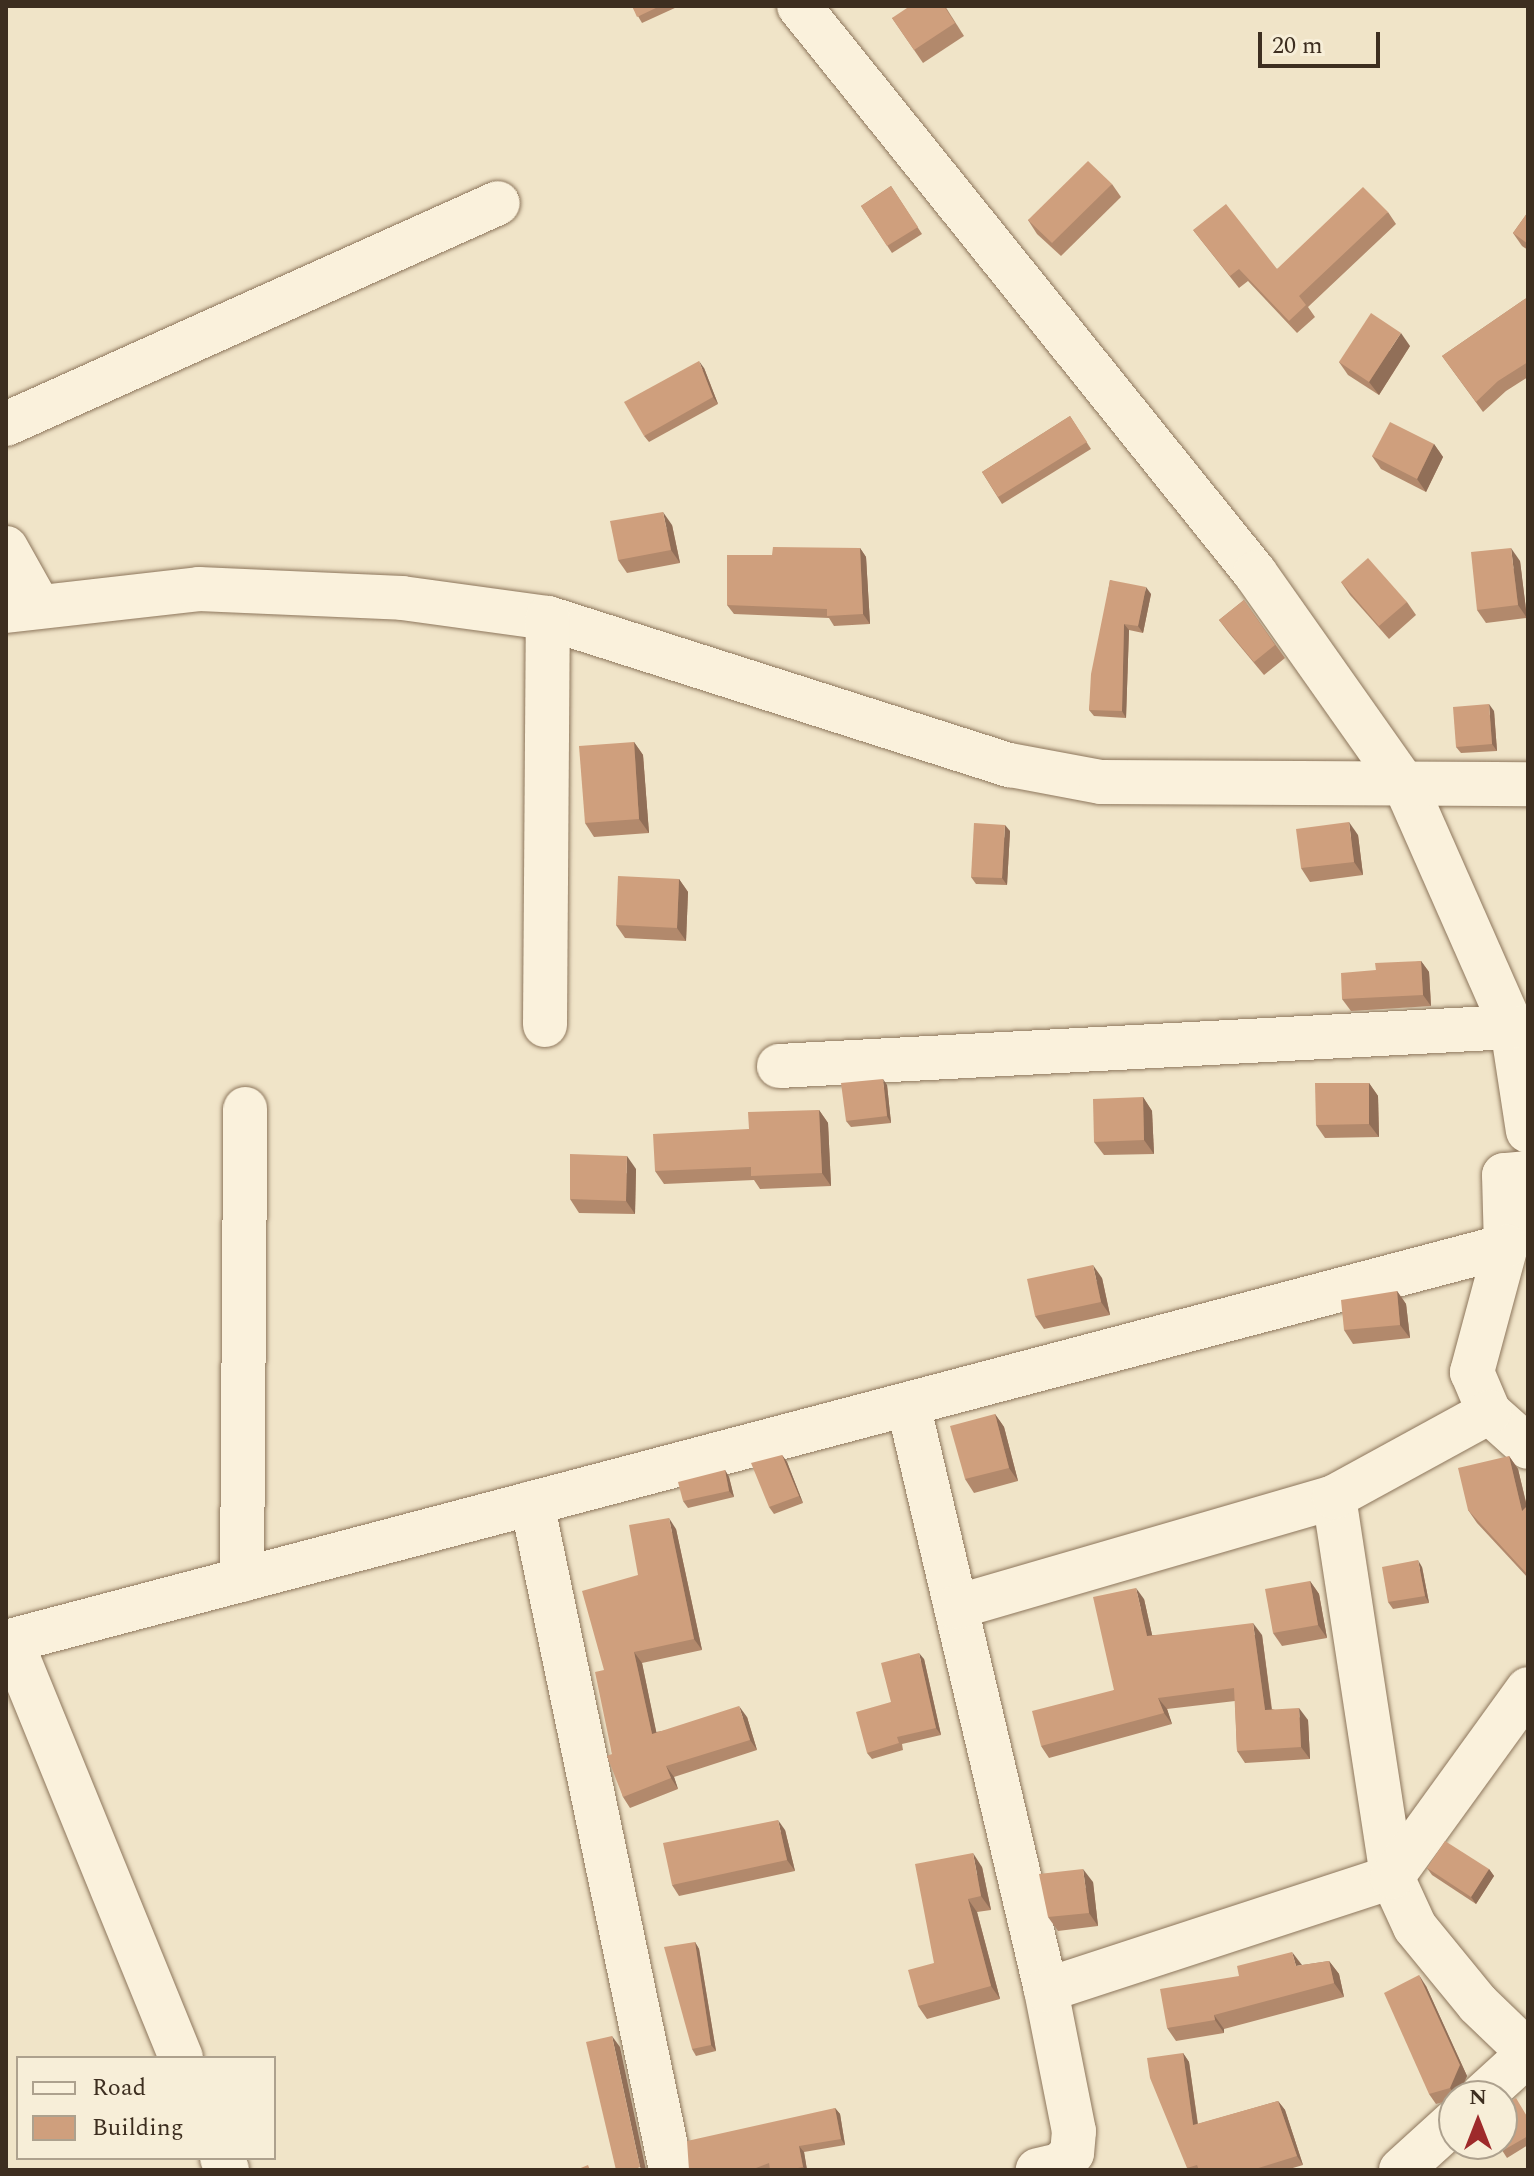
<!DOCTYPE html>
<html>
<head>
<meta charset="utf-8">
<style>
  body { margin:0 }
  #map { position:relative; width:1534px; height:2176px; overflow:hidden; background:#f0e4c8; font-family:Spectral,serif }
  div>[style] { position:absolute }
  .roads { filter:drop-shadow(0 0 2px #8d765c) drop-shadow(0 0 2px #8d765c) }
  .minor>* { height:44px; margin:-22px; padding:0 22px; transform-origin:22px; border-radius:22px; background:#faf1dc }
  .wall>* { inset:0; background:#b2896c }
  .shaded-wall>* { inset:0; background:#916f58 }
  .building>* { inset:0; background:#cf9f7d }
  span { translate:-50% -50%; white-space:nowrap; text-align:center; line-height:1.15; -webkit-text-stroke:8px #f7eed8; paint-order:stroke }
  .frame { position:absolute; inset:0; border:8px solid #3d2e20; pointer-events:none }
  .legend { position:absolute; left:16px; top:2056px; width:260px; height:104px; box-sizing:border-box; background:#f7eed8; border:2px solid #ada18e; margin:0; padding:10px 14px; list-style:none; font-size:24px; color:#3d2e20 }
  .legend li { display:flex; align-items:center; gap:16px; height:40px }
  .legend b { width:40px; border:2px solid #ada18e }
  .north { position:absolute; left:1438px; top:2080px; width:80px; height:80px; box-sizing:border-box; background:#f7eed8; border:2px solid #ada18e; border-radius:50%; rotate:0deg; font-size:22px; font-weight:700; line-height:32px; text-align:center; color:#3d2e20 }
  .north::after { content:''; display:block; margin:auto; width:28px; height:36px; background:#9e2a2b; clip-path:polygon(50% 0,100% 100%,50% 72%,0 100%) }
  .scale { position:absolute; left:1258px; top:32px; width:122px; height:36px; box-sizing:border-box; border:4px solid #3d2e20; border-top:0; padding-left:10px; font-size:24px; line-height:28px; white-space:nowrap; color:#3d2e20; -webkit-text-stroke:6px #f7eed8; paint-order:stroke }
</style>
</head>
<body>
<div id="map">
  <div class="roads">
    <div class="minor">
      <div style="left:799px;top:6px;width:728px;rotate:51.19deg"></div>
      <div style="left:1255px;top:573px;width:262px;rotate:54.8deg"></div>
      <div style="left:1406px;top:787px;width:262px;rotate:66.2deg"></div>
      <div style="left:1512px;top:1027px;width:105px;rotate:81.3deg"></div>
      <div style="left:6px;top:424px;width:539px;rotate:-24.19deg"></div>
      <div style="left:6px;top:548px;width:65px;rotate:60.7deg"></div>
      <div style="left:6px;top:611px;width:194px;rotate:-6.5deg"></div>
      <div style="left:199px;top:589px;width:203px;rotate:2.5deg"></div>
      <div style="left:402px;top:598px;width:147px;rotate:7.8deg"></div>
      <div style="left:548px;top:618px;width:485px;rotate:17.7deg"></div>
      <div style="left:1010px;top:765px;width:93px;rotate:10.6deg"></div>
      <div style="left:1101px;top:782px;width:427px;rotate:0.3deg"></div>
      <div style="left:545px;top:1025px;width:407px;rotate:-89.6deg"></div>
      <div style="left:779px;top:1066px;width:734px;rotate:-3.05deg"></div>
      <div style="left:1528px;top:1173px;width:24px;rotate:175deg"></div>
      <div style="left:1504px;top:1175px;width:71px;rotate:88.4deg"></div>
      <div style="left:1506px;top:1246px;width:131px;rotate:105.1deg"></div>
      <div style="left:1472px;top:1372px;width:43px;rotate:67deg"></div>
      <div style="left:1489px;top:1412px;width:52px;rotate:41.9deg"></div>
      <div style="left:908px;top:1404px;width:602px;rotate:76.75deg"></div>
      <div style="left:1046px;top:1990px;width:144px;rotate:78.8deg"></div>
      <div style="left:1074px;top:2131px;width:22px;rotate:95deg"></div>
      <div style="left:1072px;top:2153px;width:17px;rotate:135deg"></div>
      <div style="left:1060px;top:2165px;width:23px;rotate:167deg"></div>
      <div style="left:1334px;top:1497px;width:384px;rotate:81.3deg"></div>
      <div style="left:1392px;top:1877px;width:55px;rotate:65.3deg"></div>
      <div style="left:1415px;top:1927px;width:99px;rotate:50.7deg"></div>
      <div style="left:1478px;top:2004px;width:69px;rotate:43.8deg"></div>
      <div style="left:532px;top:1503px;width:681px;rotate:78.23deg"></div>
      <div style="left:242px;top:1580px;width:471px;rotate:-89.6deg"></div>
      <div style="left:956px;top:1607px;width:394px;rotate:-16.2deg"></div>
      <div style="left:1334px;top:1497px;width:177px;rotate:-28.7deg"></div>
      <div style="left:11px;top:1641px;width:450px;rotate:67.8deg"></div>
      <div style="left:6px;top:1642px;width:1551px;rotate:-14.79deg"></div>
      <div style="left:1046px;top:1990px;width:364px;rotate:-18.1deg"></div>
      <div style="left:1392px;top:1877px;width:232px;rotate:-54.1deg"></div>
      <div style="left:1482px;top:2096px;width:62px;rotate:-42.4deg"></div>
      <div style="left:222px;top:2158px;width:13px;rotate:67deg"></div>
      <div style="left:1401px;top:2170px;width:72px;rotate:-42.2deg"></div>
    </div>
  </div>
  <div class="wall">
    <div style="clip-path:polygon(632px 6px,677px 6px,677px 7px,642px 23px)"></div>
    <div style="clip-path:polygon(945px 6px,964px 36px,923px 63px,892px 18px)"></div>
    <div style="clip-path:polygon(1112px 184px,1121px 197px,1061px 256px,1037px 234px,1028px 220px)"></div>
    <div style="clip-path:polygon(891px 186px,922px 234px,892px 253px,861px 206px)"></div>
    <div style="clip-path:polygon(1388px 212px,1396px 224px,1308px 307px,1315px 317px,1297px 333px,1248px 281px,1239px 288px,1193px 230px,1277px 269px)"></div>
    <div style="clip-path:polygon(1528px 212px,1528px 250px,1522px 246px,1513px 233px)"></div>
    <div style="clip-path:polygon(1528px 297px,1528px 377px,1506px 391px,1483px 412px,1442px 356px)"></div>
    <div style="clip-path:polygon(1410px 346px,1379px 395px,1348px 375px,1339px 362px)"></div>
    <div style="clip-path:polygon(704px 368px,718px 404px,649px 442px,644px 436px)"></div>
    <div style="clip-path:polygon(1070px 416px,1091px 449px,1002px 504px,982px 472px)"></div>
    <div style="clip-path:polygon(1434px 444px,1443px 457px,1426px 492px,1381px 469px,1372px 456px)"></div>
    <div style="clip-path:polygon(672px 525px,680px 563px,627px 573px,618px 560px)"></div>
    <div style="clip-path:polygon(860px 548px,866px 557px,870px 624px,834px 626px,829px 618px,734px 614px,727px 605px,772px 555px)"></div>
    <div style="clip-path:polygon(1520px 561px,1527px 618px,1486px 623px,1477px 610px)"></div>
    <div style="clip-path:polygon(1110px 580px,1151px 594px,1143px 633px,1129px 630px,1126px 718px,1094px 716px,1089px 710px)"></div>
    <div style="clip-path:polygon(1341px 582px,1407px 602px,1416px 615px,1389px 639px,1350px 595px)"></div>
    <div style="clip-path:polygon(1244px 600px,1285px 658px,1264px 675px,1229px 633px,1219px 620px)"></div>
    <div style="clip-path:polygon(1494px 711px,1497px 751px,1461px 753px,1456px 747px)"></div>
    <div style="clip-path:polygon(634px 742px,643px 755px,649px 833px,594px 837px,585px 823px)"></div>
    <div style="clip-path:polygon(1010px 831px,1007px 885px,976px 884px,971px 877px)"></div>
    <div style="clip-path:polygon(1358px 835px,1363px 875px,1310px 882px,1301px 868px)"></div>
    <div style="clip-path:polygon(679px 879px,688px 892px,686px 941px,625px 938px,616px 925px)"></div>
    <div style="clip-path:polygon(1421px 961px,1429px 972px,1431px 1006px,1351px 1011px,1342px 999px,1376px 970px)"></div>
    <div style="clip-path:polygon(1369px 1083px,1378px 1096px,1379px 1137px,1325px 1138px,1316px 1125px)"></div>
    <div style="clip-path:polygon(887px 1085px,891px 1123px,851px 1127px,846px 1121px)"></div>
    <div style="clip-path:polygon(1143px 1097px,1152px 1111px,1154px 1154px,1104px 1155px,1094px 1142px)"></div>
    <div style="clip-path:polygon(819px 1110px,828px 1123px,831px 1186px,760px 1189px,754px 1180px,664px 1184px,655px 1171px,749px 1129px)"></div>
    <div style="clip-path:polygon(636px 1169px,635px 1214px,579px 1213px,570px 1199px)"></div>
    <div style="clip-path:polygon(1102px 1278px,1110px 1315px,1044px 1329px,1035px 1316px)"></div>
    <div style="clip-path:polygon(1397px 1291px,1406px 1304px,1410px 1338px,1353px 1344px,1344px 1330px)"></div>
    <div style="clip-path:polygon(995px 1414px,1004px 1427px,1018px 1481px,974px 1493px,965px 1479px)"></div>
    <div style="clip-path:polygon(782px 1455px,787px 1462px,803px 1503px,774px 1514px,769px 1507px)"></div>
    <div style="clip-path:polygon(1509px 1456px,1518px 1469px,1527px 1506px,1528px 1505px,1528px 1578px,1477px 1523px,1468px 1510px)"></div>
    <div style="clip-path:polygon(725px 1470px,729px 1477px,734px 1497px,688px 1508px,683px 1501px)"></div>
    <div style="clip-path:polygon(676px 1529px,702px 1650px,642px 1663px,656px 1732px,747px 1717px,757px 1750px,674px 1777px,678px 1789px,630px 1808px,623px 1797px,612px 1754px,604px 1670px,638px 1575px)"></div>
    <div style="clip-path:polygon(1422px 1567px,1429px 1603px,1393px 1609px,1388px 1602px)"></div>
    <div style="clip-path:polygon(1310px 1581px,1319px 1594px,1327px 1638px,1282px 1646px,1273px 1633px)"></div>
    <div style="clip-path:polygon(1144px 1599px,1152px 1635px,1262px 1635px,1272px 1709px,1308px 1720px,1310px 1759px,1245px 1763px,1237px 1751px,1235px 1701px,1167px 1709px,1172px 1724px,1049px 1758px,1041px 1746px,1114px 1690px)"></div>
    <div style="clip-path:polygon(924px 1659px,941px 1735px,902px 1744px,903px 1750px,872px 1759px,867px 1753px,891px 1702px)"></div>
    <div style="clip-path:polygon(785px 1830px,795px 1871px,679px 1896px,672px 1885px)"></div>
    <div style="clip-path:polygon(982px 1867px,991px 1910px,977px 1912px,1000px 1999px,927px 2019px,918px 2006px,934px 1963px)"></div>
    <div style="clip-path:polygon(1427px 1868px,1489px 1869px,1494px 1876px,1476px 1904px,1432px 1875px)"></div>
    <div style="clip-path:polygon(1093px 1882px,1098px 1926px,1058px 1931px,1048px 1917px)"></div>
    <div style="clip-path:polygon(695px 1942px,699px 1949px,716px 2051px,696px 2056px,692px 2049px)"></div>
    <div style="clip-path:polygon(1329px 1961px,1339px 1974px,1344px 1997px,1224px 2029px,1224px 2033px,1176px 2041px,1167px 2028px,1302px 1965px)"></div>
    <div style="clip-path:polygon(1426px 1986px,1467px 2076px,1458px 2096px,1454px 2096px,1454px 2099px,1436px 2104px,1429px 2094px)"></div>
    <div style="clip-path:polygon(1183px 2053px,1189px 2062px,1198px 2124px,1278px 2101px,1285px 2110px,1303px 2165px,1286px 2170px,1189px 2170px,1187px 2168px)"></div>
    <div style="clip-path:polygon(835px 2108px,840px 2114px,845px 2145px,804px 2152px,807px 2170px,689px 2170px)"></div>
    <div style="clip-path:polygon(1528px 2117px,1528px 2145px,1507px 2158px,1498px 2144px)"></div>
  </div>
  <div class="shaded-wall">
    <div style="clip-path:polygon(1401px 333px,1410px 346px,1379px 395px,1369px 382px)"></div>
    <div style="clip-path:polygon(699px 361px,704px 368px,718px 404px,713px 397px)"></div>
    <div style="clip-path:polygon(1434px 444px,1443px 457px,1426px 492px,1417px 479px)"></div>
    <div style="clip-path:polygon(663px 512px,672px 525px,680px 563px,671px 550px)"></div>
    <div style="clip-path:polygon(860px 548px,866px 557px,870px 624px,863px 614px)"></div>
    <div style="clip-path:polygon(1511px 548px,1520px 561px,1527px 618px,1518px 605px)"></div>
    <div style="clip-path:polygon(1146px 587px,1151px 594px,1143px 633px,1138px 626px)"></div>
    <div style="clip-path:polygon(1124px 624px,1129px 630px,1126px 718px,1122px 711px)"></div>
    <div style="clip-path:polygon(1489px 704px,1494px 711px,1497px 751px,1492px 744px)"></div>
    <div style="clip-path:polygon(634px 742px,643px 755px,649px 833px,639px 819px)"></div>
    <div style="clip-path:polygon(1349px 822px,1358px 835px,1363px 875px,1354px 862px)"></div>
    <div style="clip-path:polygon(1005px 825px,1010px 831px,1007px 885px,1002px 878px)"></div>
    <div style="clip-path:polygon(679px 879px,688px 892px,686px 941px,677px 928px)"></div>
    <div style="clip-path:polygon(1421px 961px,1429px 972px,1431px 1006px,1423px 995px)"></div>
    <div style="clip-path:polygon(883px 1079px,887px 1085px,891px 1123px,887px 1116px)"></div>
    <div style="clip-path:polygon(1369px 1083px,1378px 1096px,1379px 1137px,1369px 1124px)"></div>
    <div style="clip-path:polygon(1143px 1097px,1152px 1111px,1154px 1154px,1144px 1140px)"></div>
    <div style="clip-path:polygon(819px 1110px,828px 1123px,831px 1186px,822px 1173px)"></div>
    <div style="clip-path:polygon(627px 1156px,636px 1169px,635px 1214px,626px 1201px)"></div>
    <div style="clip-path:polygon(1093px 1265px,1102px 1278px,1110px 1315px,1101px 1302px)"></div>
    <div style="clip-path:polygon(1397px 1291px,1406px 1304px,1410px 1338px,1400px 1325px)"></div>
    <div style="clip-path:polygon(995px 1414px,1004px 1427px,1018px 1481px,1009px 1468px)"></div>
    <div style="clip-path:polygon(782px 1455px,787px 1462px,803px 1503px,799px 1496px)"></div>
    <div style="clip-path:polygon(1509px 1456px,1518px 1469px,1528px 1512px,1522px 1511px)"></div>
    <div style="clip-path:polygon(725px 1470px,729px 1477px,734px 1497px,729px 1491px)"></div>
    <div style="clip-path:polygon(669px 1518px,676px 1529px,702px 1650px,694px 1639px)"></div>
    <div style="clip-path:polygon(1418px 1560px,1422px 1567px,1429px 1603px,1425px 1596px)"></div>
    <div style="clip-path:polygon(1310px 1581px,1319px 1594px,1327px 1638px,1318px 1625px)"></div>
    <div style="clip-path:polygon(1136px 1588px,1144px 1599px,1155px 1648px,1147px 1636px)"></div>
    <div style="clip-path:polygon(1253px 1623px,1262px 1635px,1273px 1721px,1265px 1710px)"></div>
    <div style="clip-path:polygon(634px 1652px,642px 1663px,659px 1745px,652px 1734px)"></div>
    <div style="clip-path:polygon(919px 1653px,924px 1659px,941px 1735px,936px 1728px)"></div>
    <div style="clip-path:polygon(1158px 1698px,1167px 1709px,1172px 1724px,1164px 1713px)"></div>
    <div style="clip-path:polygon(739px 1706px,747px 1717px,757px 1750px,750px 1740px)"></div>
    <div style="clip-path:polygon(1299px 1708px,1308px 1720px,1310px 1759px,1301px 1747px)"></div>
    <div style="clip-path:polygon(666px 1766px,674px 1777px,678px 1789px,671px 1778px)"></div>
    <div style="clip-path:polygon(778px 1820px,785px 1830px,795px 1871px,787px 1860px)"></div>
    <div style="clip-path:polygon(973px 1853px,982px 1867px,991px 1910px,981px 1896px)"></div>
    <div style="clip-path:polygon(1083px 1869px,1093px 1882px,1098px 1926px,1089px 1913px)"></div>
    <div style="clip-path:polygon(1489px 1869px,1494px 1876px,1476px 1904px,1471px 1897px)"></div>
    <div style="clip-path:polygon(968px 1899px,977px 1912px,1000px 1999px,991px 1986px)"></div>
    <div style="clip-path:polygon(695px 1942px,699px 1949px,716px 2051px,711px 2045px)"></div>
    <div style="clip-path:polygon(1292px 1952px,1302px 1965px,1296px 1966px)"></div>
    <div style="clip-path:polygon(1329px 1961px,1339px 1974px,1344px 1997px,1334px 1983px)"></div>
    <div style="clip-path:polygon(1419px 1975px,1426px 1986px,1467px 2076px,1458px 2096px,1456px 2096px,1450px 2088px)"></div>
    <div style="clip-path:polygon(1214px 2015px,1224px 2029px,1224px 2033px,1215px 2020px)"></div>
    <div style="clip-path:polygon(612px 2036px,620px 2047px,646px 2170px,642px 2170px,640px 2167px)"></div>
    <div style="clip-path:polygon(1183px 2053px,1189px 2062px,1199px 2134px,1193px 2125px)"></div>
    <div style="clip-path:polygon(1278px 2101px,1285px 2110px,1303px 2165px,1297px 2156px)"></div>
    <div style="clip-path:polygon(835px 2108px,840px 2114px,845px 2145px,841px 2139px)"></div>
    <div style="clip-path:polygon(799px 2146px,804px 2152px,807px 2170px,806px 2170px,803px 2167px)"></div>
  </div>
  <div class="building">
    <div style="clip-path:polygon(632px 6px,660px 6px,637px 17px)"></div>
    <div style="clip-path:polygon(910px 6px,944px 6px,955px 23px,914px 50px,892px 18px)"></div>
    <div style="clip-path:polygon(1088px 161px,1112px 184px,1052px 243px,1028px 220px)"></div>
    <div style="clip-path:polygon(891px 186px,918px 227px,887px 246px,861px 206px)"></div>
    <div style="clip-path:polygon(1363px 187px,1388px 212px,1299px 296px,1306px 305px,1289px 321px,1239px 269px,1230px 276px,1193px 230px,1226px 204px,1277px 269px)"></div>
    <div style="clip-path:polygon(1528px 212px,1528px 244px,1513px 233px)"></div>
    <div style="clip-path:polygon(1528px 297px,1528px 362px,1498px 381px,1476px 402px,1442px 356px)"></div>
    <div style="clip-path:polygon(1371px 313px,1401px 333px,1369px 382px,1339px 362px)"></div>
    <div style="clip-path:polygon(699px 361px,713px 397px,644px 436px,624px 402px)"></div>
    <div style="clip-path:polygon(1070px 416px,1087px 442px,998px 497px,982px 472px)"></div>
    <div style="clip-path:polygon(1390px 422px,1434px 444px,1417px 479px,1372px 456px)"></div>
    <div style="clip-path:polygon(663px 512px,671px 550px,618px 560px,610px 521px)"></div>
    <div style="clip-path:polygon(773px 547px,860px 548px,863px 614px,827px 616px,827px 609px,727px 605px,727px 555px,772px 555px)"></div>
    <div style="clip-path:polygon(1511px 548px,1518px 605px,1477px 610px,1471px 552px)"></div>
    <div style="clip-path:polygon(1368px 558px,1407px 602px,1379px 626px,1341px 582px)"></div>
    <div style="clip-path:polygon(1110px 580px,1146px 587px,1138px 626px,1124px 624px,1122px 711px,1089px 710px,1091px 674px)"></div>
    <div style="clip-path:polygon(1244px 600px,1275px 645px,1254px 662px,1219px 620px)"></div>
    <div style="clip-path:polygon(1489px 704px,1492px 744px,1456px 747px,1453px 707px)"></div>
    <div style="clip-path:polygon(634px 742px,639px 819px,585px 823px,579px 746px)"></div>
    <div style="clip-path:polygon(1349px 822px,1354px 862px,1301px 868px,1296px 829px)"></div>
    <div style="clip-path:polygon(974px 823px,1005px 825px,1002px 878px,971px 877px)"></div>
    <div style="clip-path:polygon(618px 876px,679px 879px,677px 928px,616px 925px)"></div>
    <div style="clip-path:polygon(1421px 961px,1423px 995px,1342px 999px,1341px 973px,1376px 970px,1375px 963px)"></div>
    <div style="clip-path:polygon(883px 1079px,887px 1116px,846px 1121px,841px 1083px)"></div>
    <div style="clip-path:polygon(1315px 1083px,1369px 1083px,1369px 1124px,1316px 1125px)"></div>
    <div style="clip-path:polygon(1143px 1097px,1144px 1140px,1094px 1142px,1093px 1099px)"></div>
    <div style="clip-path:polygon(819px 1110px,822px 1173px,751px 1176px,751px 1167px,655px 1171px,653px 1134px,749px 1129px,748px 1112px)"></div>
    <div style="clip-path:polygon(570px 1154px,627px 1156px,626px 1201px,570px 1199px)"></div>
    <div style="clip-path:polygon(1093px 1265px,1101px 1302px,1035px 1316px,1027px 1279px)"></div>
    <div style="clip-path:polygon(1397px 1291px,1400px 1325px,1344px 1330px,1341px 1300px)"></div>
    <div style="clip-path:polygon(995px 1414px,1009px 1468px,965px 1479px,950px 1426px)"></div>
    <div style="clip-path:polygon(782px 1455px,799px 1496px,769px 1507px,751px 1463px)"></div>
    <div style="clip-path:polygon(1509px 1456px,1522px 1511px,1528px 1505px,1528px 1575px,1468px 1510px,1458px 1468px)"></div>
    <div style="clip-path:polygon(725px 1470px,729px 1491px,683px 1501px,678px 1482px)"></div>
    <div style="clip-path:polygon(669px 1518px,694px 1639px,634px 1652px,652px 1734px,739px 1706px,750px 1740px,666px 1766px,671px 1778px,623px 1797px,607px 1756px,612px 1754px,595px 1672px,604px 1670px,582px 1591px,638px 1575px,629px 1525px)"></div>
    <div style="clip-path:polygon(1418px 1560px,1425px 1596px,1388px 1602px,1382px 1567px)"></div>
    <div style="clip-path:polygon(1310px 1581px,1318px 1625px,1273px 1633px,1265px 1589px)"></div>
    <div style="clip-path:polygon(1136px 1588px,1147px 1636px,1253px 1623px,1265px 1710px,1299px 1708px,1301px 1747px,1237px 1751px,1234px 1688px,1158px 1698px,1164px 1713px,1041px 1746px,1032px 1711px,1114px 1690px,1093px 1597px)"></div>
    <div style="clip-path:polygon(919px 1653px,936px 1728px,897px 1737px,899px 1743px,867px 1753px,856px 1712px,891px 1702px,881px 1663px)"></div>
    <div style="clip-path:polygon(778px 1820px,787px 1860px,672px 1885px,663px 1843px)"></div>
    <div style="clip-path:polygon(1445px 1841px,1489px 1869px,1471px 1897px,1427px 1868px)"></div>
    <div style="clip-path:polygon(973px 1853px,981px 1896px,968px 1899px,991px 1986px,918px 2006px,908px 1970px,934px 1963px,915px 1864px)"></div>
    <div style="clip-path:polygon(1083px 1869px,1089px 1913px,1048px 1917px,1039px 1874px)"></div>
    <div style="clip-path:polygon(695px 1942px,711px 2045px,692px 2049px,664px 1947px)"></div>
    <div style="clip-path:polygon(1292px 1952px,1296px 1966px,1329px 1961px,1334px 1983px,1214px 2015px,1215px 2020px,1167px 2028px,1160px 1989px,1239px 1976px,1237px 1966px)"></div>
    <div style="clip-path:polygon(1419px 1975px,1460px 2065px,1450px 2088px,1429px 2094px,1384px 1993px)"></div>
    <div style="clip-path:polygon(612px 2036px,640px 2167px,633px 2170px,616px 2170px,586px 2042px)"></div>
    <div style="clip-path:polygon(1183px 2053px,1193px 2125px,1278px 2101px,1297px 2156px,1252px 2170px,1199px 2170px,1197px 2165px,1187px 2168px,1150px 2078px,1147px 2058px)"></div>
    <div style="clip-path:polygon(1516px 2098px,1528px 2118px,1528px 2136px,1502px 2151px,1498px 2144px,1502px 2144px,1502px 2107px)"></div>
    <div style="clip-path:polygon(835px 2108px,841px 2139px,799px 2146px,803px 2167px,788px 2170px,770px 2170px,769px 2163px,751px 2170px,689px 2170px,687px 2141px)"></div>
    <div style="clip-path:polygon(588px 2165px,590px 2170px,576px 2170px)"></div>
  </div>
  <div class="frame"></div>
  <ul class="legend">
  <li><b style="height:10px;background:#faf1dc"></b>Road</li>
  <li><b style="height:22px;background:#cf9f7d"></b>Building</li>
  </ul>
  <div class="north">N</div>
  <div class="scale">20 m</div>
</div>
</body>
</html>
